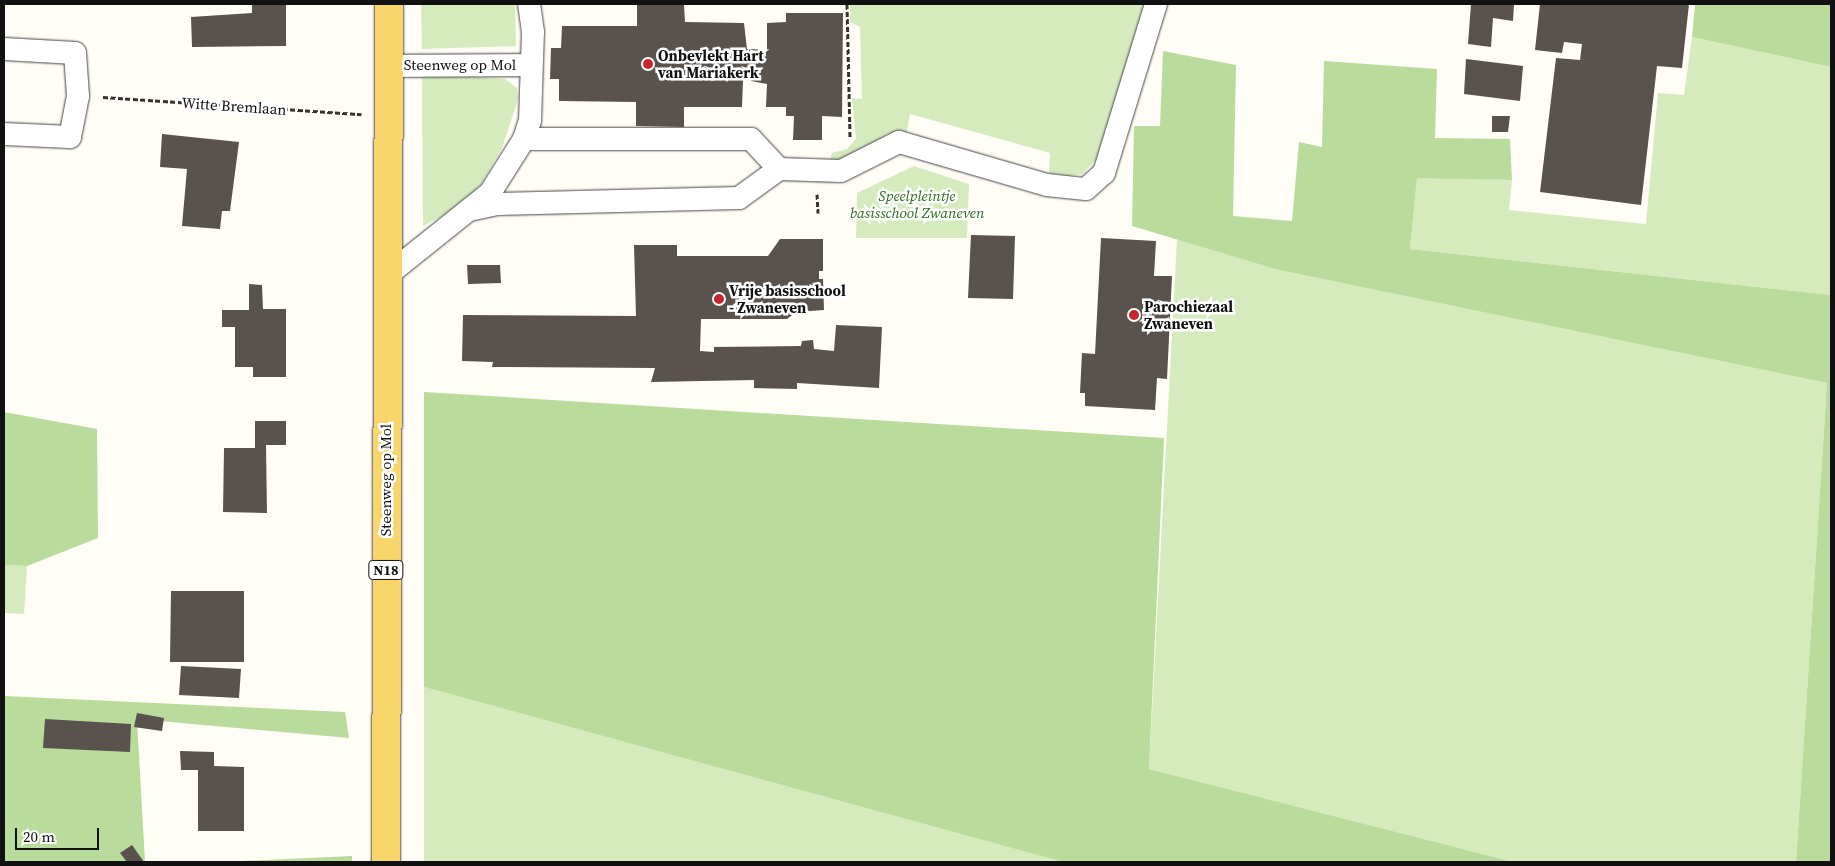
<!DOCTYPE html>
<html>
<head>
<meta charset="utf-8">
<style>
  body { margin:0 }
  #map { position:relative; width:1835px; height:866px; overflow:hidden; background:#fffdf5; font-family:"Source Serif 4",serif }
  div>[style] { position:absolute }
  .green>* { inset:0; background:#d5ebbd }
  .forest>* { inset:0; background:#b9dc9c }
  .building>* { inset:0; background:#5a524d }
  .path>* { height:3px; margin-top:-1.5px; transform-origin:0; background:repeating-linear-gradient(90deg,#333 0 5px,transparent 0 7.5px) }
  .roads { filter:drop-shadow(0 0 1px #444) drop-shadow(0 0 1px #444) }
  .minor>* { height:22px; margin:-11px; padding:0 11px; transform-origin:11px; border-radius:11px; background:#fff }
  .primary>* { height:28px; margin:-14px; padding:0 14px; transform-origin:14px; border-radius:14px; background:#f9d66b }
  .dots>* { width:14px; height:14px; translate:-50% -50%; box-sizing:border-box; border:2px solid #fff; border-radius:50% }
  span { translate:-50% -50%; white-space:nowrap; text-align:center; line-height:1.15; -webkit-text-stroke:5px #fff; paint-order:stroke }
  .shield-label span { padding:1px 4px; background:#fff; border:1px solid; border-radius:4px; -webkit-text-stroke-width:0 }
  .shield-label { font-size:14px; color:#111; font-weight:700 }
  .poi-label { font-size:15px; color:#111; font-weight:700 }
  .left { translate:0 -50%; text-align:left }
  .street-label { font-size:15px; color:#111 }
  .park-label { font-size:15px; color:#2f6b1f; font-style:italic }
  .frame { position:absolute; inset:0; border:5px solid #111; pointer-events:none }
  .scale { position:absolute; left:15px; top:828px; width:84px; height:22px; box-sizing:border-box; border:2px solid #111; border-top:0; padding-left:6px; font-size:15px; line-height:18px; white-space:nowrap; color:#111; -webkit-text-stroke:4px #fff; paint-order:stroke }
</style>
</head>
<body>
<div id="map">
  <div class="green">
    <div style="clip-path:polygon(421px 4px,515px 4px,516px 46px,422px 49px)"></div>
    <div style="clip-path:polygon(850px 4px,1147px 4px,1096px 160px,1082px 174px,1069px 176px,1049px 173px,1050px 153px,910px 114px,907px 132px,888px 133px,858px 157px,830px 162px,832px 153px,847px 149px,856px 139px,852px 98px,862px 99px,860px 27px,850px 22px)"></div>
    <div style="clip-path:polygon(1692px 37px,1831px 67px,1831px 295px,1410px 249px,1417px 177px,1512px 180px,1509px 210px,1646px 224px,1658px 93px,1684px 95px)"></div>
    <div style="clip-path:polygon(422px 75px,505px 79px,517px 88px,518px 99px,502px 148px,482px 183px,459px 207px,423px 226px)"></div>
    <div style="clip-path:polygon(914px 166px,969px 184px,967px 238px,856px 238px,857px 193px)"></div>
    <div style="clip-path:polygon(1177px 239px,1279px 270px,1827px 383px,1796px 862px,1514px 862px,1149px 769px)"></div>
    <div style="clip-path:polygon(4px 565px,27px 566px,24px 614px,4px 613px)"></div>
    <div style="clip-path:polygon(424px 687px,855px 805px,1063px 862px,424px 862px)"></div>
  </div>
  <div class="forest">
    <div style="clip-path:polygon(1695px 4px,1831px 4px,1831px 67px,1692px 37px)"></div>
    <div style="clip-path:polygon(1163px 51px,1236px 65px,1233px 216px,1292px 221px,1299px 142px,1322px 147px,1324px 61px,1437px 69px,1435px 138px,1510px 139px,1512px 180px,1417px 178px,1410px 249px,1831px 295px,1831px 862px,1796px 862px,1827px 383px,1279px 270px,1132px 226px,1134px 126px,1160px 126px)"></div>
    <div style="clip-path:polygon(424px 392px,1164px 438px,1149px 769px,1514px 862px,1063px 862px,424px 687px)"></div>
    <div style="clip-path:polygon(4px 412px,97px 429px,98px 538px,27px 566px,4px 565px)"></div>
    <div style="clip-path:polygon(4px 696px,345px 712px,349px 738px,137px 719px,145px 862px,4px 862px)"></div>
    <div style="clip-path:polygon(352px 856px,352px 862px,219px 862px)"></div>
  </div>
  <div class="building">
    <div style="clip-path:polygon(252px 4px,286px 4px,286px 46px,192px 47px,191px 17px,252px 13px)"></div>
    <div style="clip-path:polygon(637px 4px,684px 4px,685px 22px,744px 23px,747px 49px,767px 50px,767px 23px,786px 22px,786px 13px,843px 13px,842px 117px,822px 116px,822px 140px,793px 140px,794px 116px,786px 116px,786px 107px,766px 107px,767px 84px,746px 80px,743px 80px,742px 107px,684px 107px,684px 127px,636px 126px,636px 102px,559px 101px,559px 79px,550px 79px,551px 48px,561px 48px,562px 26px,637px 26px)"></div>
    <div style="clip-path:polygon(1471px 4px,1514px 4px,1513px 21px,1493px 18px,1491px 47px,1468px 44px)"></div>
    <div style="clip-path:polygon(1540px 4px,1689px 4px,1682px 68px,1657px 66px,1641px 205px,1540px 192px,1556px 58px,1580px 60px,1582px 44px,1564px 42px,1562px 53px,1535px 50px)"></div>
    <div style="clip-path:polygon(1466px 59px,1523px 66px,1520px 101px,1464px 94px)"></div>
    <div style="clip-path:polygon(1492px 116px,1510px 116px,1508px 132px,1492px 132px)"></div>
    <div style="clip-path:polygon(162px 134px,239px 142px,230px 211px,222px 211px,220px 229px,182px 226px,187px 169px,160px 167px)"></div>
    <div style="clip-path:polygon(971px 235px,1015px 236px,1013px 299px,968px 298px)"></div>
    <div style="clip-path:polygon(1101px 238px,1156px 241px,1154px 276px,1172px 276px,1167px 379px,1157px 378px,1155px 410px,1085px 406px,1085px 393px,1080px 393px,1082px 353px,1095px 354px)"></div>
    <div style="clip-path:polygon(780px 239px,823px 239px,823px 271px,819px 271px,819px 279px,823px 279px,824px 310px,796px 312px,787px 319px,701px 319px,700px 351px,714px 352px,714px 347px,801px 346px,802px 341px,813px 340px,814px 349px,834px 351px,836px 325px,882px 327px,879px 388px,797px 383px,797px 389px,754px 388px,754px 380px,651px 382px,655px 368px,492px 367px,493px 362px,462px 361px,463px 315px,636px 316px,634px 245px,677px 245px,677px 256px,768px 256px)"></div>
    <div style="clip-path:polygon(467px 265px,500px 265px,501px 283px,468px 284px)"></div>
    <div style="clip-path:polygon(249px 284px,262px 285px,263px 309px,286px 309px,286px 377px,253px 377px,253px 367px,235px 367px,235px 327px,222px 327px,222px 310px,249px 310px)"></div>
    <div style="clip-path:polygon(255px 421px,286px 421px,286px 445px,266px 445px,267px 513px,223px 512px,224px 448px,255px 448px)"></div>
    <div style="clip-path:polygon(171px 591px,244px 591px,244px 662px,170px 662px)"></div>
    <div style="clip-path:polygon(181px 666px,241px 669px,239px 698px,179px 695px)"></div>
    <div style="clip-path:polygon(137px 713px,164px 718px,162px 731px,134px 727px)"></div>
    <div style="clip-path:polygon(45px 719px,131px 724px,130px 752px,43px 748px)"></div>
    <div style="clip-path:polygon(180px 751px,214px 752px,214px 766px,244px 767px,244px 831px,198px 831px,198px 770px,181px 770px)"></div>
    <div style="clip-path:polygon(132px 845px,144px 862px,127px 862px,120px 853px)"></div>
  </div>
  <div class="path">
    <div style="left:847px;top:4px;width:134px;rotate:88.7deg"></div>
    <div style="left:103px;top:97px;width:259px;rotate:3.8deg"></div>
    <div style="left:817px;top:194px;width:19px;rotate:87deg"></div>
  </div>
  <div class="roads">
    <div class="minor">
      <div style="left:4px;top:49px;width:71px;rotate:3.2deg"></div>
      <div style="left:75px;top:53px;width:43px;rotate:86deg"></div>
      <div style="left:78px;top:96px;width:42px;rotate:101deg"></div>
      <div style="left:70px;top:137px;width:66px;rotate:-177.4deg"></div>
      <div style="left:390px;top:66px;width:140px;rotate:-0.4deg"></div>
      <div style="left:524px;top:139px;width:227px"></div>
      <div style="left:751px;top:139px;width:41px;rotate:47deg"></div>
      <div style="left:469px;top:210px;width:30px;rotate:-12deg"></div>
      <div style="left:498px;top:204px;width:241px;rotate:-1.4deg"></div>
      <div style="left:739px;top:198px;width:49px;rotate:-35.9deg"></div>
      <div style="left:779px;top:169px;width:62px;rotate:1.8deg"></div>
      <div style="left:841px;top:171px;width:65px;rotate:-26.6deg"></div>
      <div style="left:899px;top:142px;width:154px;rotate:16.2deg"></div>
      <div style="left:1047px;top:185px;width:39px;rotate:6deg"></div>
      <div style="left:1086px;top:189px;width:24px;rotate:-42deg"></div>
      <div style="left:1104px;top:173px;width:177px;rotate:-72.9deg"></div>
      <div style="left:385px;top:277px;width:134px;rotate:-38.7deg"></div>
      <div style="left:490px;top:193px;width:64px;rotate:-57.8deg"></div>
      <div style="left:524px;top:139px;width:19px;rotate:-72deg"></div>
      <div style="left:530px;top:121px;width:89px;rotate:-88.1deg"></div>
      <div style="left:533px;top:32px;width:28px;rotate:-98deg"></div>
    </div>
    <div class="primary">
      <div style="left:386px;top:862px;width:858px;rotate:-89.8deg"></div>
    </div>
  </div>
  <div class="dots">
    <div style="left:648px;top:64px;background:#c4262e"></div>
    <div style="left:719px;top:299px;background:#c4262e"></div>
    <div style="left:1134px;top:315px;background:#c4262e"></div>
  </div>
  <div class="shield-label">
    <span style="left:386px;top:570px">N18</span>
  </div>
  <div class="poi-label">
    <span class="left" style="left:658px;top:64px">Onbevlekt Hart<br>van Mariakerk</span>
    <span class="left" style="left:729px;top:299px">Vrije basisschool<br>- Zwaneven</span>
    <span class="left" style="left:1144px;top:315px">Parochiezaal<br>Zwaneven</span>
  </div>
  <div class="street-label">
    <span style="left:460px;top:65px">Steenweg op Mol</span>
    <span style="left:234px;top:106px;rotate:4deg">Witte Bremlaan</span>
    <span style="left:386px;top:480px;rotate:-90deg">Steenweg op Mol</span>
  </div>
  <div class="park-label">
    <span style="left:917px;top:204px">Speelpleintje<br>basisschool Zwaneven</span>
  </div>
  <div class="frame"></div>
  <div class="scale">20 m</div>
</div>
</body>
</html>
